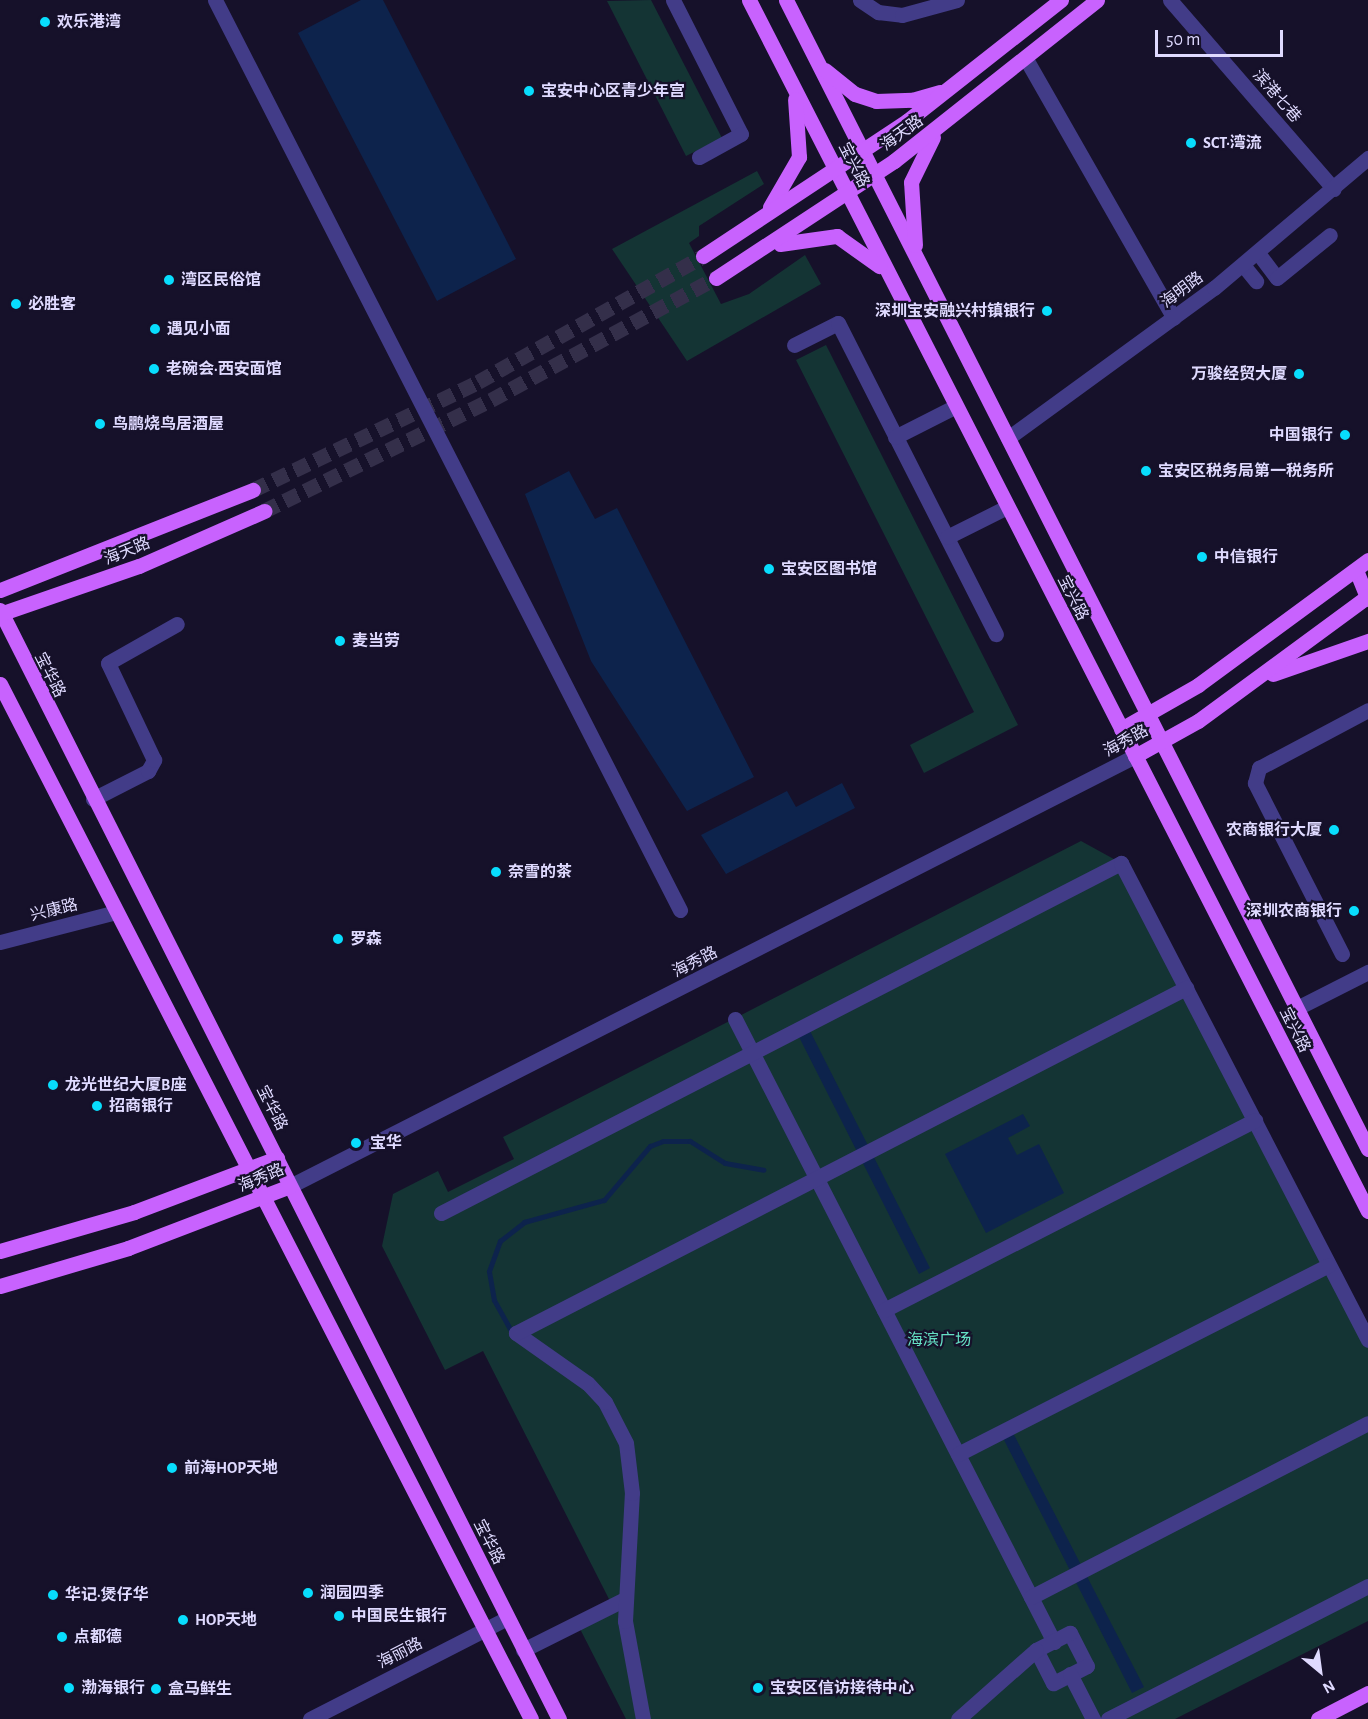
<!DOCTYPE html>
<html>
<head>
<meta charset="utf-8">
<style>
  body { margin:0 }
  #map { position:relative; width:1368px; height:1719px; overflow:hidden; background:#16112a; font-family:"Alegreya Sans","Noto Sans SC",sans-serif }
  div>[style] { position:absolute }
  .green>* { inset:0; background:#143434 }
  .water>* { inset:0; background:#0d234c }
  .stream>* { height:5px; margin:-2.5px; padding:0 2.5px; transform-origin:2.5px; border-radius:2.5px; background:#0d234c }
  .major-tunnel>* { height:15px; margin-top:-7.5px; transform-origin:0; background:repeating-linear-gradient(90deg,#342f4a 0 15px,transparent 0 23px) }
  .minor>* { height:15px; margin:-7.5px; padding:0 7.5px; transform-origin:7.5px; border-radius:7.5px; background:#423c88 }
  .major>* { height:15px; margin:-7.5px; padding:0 7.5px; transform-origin:7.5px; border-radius:7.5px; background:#c862fe }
  .dots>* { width:16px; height:16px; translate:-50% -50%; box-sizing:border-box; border:3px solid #16112a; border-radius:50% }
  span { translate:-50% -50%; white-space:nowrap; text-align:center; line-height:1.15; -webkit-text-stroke:4.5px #16112a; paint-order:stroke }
  .poi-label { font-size:16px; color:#dfdaff; font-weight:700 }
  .left { translate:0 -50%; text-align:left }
  .right { translate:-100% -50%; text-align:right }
  .street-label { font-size:16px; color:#dfdaff }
  .park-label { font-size:16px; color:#65e0c5 }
  .north { position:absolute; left:1290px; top:1641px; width:60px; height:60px; -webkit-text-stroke:4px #16112a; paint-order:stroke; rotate:151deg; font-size:16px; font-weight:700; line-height:24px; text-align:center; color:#dfdaff }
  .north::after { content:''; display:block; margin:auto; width:21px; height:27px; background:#dfdaff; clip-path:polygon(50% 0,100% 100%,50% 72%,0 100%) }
  .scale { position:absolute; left:1155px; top:30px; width:128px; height:27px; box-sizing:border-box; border:3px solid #dfdaff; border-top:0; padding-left:8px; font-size:18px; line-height:21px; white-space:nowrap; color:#dfdaff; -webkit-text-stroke:4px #16112a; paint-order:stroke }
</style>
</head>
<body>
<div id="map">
  <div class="green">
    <div style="clip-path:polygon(651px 0,722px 138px,686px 156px,607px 1px)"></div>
    <div style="clip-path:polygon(757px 171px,764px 184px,699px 226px,699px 236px,689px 243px,721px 304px,749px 294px,805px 255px,821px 284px,687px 361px,612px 249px)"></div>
    <div style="clip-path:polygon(826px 345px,1018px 725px,924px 773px,910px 745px,974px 712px,796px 360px)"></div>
    <div style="clip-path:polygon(1081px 841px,1121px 863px,1368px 1340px,1368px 1621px,1175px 1719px,626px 1719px,577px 1623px,612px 1605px,483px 1351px,445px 1370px,382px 1246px,393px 1194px,438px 1171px,448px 1192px,514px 1159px,503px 1137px)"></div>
  </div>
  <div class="water">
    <div style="clip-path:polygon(361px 0,383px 0,516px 259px,437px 301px,298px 33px)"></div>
    <div style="clip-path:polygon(569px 471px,595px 519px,617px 508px,754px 777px,687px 811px,591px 661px,525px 494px)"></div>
    <div style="clip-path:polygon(842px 783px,855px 808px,726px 874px,701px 835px,787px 791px,796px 807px)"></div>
    <div style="clip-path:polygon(808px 1027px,930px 1268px,919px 1274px,797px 1033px)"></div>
    <div style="clip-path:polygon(1023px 1114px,1030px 1126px,1008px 1138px,1017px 1155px,1039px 1144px,1064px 1193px,986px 1233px,945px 1154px)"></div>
    <div style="clip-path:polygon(1011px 1429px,1144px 1687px,1132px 1693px,1001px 1434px)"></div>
  </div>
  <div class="stream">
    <div style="left:510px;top:1329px;width:33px;rotate:-119deg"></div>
    <div style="left:494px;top:1300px;width:29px;rotate:-100deg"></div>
    <div style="left:489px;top:1271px;width:32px;rotate:-70deg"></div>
    <div style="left:500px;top:1241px;width:31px;rotate:-38deg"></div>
    <div style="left:524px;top:1222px;width:83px;rotate:-15.4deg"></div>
    <div style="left:604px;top:1200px;width:71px;rotate:-49.6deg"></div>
    <div style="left:650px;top:1146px;width:14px;rotate:-21deg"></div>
    <div style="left:663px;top:1141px;width:27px"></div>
    <div style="left:690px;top:1141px;width:41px;rotate:32.2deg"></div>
    <div style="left:725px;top:1163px;width:39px;rotate:10deg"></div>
  </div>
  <div class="major-tunnel">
    <div style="left:253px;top:490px;width:250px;rotate:-25.6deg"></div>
    <div style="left:478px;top:382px;width:258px;rotate:-29.2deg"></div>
    <div style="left:264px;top:511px;width:253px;rotate:-26.1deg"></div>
    <div style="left:491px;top:400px;width:256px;rotate:-28.5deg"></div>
  </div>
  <div class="minor">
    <div style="left:215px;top:0;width:1022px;rotate:62.93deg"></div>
    <div style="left:673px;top:0;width:150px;rotate:63.1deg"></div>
    <div style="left:741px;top:134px;width:48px;rotate:151.3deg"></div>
    <div style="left:860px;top:0;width:22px;rotate:34deg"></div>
    <div style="left:878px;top:12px;width:24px;rotate:7deg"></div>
    <div style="left:902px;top:15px;width:57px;rotate:-15.3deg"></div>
    <div style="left:1170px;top:0;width:250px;rotate:49.1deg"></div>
    <div style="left:1026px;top:59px;width:298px;rotate:60.3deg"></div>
    <div style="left:1258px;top:253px;width:31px;rotate:53deg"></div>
    <div style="left:1277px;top:278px;width:68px;rotate:-39.1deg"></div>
    <div style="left:1243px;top:265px;width:21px;rotate:51deg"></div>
    <div style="left:794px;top:345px;width:49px;rotate:-26.6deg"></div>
    <div style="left:838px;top:323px;width:349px;rotate:63.1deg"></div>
    <div style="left:895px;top:437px;width:68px;rotate:-26.9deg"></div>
    <div style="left:1008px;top:438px;width:255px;rotate:-36.1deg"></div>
    <div style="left:1214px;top:288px;width:202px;rotate:-40.2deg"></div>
    <div style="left:947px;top:537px;width:67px;rotate:-26.6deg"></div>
    <div style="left:93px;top:799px;width:62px;rotate:-27deg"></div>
    <div style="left:148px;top:771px;width:13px;rotate:-61deg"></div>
    <div style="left:154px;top:760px;width:107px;rotate:-115.4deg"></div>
    <div style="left:108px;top:663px;width:79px;rotate:-29.5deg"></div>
    <div style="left:0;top:942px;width:120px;rotate:-14.5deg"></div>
    <div style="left:1342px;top:954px;width:192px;rotate:-117deg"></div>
    <div style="left:1255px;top:783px;width:16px;rotate:-75deg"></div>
    <div style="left:1259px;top:768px;width:123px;rotate:-28deg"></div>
    <div style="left:1297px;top:1008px;width:80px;rotate:-26.9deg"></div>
    <div style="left:735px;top:1019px;width:700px;rotate:62.89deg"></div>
    <div style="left:290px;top:1186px;width:948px;rotate:-26.97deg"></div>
    <div style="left:441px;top:1213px;width:765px;rotate:-27.24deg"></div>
    <div style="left:1121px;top:863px;width:537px;rotate:62.62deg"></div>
    <div style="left:884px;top:1310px;width:417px;rotate:-27.1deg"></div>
    <div style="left:958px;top:1454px;width:416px;rotate:-27deg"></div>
    <div style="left:1031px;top:1597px;width:379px;rotate:-27.3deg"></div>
    <div style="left:1070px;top:1633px;width:37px;rotate:63deg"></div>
    <div style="left:1087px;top:1666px;width:38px;rotate:153deg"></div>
    <div style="left:1053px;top:1683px;width:37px;rotate:-117deg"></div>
    <div style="left:1036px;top:1650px;width:38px;rotate:-27deg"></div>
    <div style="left:523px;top:1650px;width:114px;rotate:-26.6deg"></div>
    <div style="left:1070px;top:1674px;width:51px;rotate:62.9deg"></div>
    <div style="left:310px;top:1719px;width:221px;rotate:-27.1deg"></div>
    <div style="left:643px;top:1719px;width:100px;rotate:-100.4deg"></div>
    <div style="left:625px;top:1621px;width:128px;rotate:-86.9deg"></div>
    <div style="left:632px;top:1493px;width:50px;rotate:-96.8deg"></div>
    <div style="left:626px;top:1443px;width:46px;rotate:-117.1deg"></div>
    <div style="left:605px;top:1402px;width:26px;rotate:-133deg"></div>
    <div style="left:587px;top:1383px;width:87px;rotate:-144.8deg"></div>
    <div style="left:516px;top:1333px;width:754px;rotate:-27.25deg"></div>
    <div style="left:958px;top:1719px;width:104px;rotate:-41.5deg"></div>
    <div style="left:1108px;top:1719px;width:292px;rotate:-27.1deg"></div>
  </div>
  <div class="major">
    <div style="left:749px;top:0;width:1360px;rotate:62.93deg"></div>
    <div style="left:786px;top:0;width:1288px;rotate:63.14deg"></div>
    <div style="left:825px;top:70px;width:38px;rotate:39deg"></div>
    <div style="left:855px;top:94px;width:22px;rotate:18deg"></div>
    <div style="left:876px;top:101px;width:36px;rotate:-2deg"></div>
    <div style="left:912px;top:100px;width:29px;rotate:-16deg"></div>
    <div style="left:770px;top:207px;width:58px;rotate:-59.9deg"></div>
    <div style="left:799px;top:157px;width:58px;rotate:-93.9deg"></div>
    <div style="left:780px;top:244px;width:58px;rotate:-8deg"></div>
    <div style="left:837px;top:236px;width:52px;rotate:35.5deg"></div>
    <div style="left:915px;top:245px;width:63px;rotate:-93.6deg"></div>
    <div style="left:911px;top:182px;width:50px;rotate:-63.9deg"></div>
    <div style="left:703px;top:256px;width:245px;rotate:-33.5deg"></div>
    <div style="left:907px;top:121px;width:196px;rotate:-38.2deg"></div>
    <div style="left:716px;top:278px;width:213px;rotate:-33.3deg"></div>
    <div style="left:894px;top:161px;width:259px;rotate:-38.4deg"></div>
    <div style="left:1356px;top:570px;width:31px;rotate:68deg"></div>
    <div style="left:0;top:590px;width:272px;rotate:-21.6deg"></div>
    <div style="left:0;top:610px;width:1242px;rotate:63.25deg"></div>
    <div style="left:0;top:614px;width:147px;rotate:-19.1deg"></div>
    <div style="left:139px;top:566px;width:137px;rotate:-23.7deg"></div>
    <div style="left:1273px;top:674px;width:101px;rotate:-19.2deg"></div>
    <div style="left:0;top:684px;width:1163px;rotate:62.84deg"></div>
    <div style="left:1121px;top:729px;width:89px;rotate:-29.7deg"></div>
    <div style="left:1198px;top:685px;width:211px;rotate:-36.3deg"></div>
    <div style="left:1135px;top:756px;width:72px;rotate:-29.1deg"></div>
    <div style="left:1198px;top:721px;width:211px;rotate:-36.3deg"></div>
    <div style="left:0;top:1251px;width:140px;rotate:-16.2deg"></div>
    <div style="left:134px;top:1212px;width:153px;rotate:-20.7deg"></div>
    <div style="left:0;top:1286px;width:134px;rotate:-16.5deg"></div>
    <div style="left:128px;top:1248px;width:173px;rotate:-20.9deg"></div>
    <div style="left:1318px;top:1719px;width:56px;rotate:-27.5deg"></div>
  </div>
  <div class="dots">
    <div style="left:45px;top:22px;background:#08ddfd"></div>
    <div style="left:529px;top:91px;background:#08ddfd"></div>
    <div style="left:1191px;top:143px;background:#08ddfd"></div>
    <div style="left:169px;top:280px;background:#08ddfd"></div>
    <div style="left:16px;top:304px;background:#08ddfd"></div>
    <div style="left:1047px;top:311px;background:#08ddfd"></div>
    <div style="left:155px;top:329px;background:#08ddfd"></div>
    <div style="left:154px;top:369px;background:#08ddfd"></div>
    <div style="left:1299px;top:374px;background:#08ddfd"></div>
    <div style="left:100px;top:424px;background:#08ddfd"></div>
    <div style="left:1345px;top:435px;background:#08ddfd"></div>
    <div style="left:1146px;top:471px;background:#08ddfd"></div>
    <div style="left:1202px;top:557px;background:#08ddfd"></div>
    <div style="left:769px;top:569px;background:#08ddfd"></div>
    <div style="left:340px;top:641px;background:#08ddfd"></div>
    <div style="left:1334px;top:830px;background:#08ddfd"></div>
    <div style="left:496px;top:872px;background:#08ddfd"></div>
    <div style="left:1354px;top:911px;background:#08ddfd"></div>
    <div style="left:338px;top:939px;background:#08ddfd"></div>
    <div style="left:53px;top:1085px;background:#08ddfd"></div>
    <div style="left:97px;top:1106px;background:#08ddfd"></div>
    <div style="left:356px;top:1143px;background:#08ddfd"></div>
    <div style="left:172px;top:1468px;background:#08ddfd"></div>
    <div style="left:308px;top:1593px;background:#08ddfd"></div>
    <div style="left:53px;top:1595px;background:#08ddfd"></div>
    <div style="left:339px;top:1616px;background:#08ddfd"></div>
    <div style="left:183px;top:1620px;background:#08ddfd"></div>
    <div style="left:62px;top:1637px;background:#08ddfd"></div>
    <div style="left:69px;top:1688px;background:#08ddfd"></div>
    <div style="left:758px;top:1688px;background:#08ddfd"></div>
    <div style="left:156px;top:1689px;background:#08ddfd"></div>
  </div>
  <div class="poi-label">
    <span class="left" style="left:57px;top:22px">欢乐港湾</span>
    <span class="left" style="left:541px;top:91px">宝安中心区青少年宫</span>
    <span class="left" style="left:1203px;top:143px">SCT·湾流</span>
    <span class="left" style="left:181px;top:280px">湾区民俗馆</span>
    <span class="left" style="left:28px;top:304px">必胜客</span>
    <span class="right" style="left:1035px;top:311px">深圳宝安融兴村镇银行</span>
    <span class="left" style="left:167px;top:329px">遇见小面</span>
    <span class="left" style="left:166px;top:369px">老碗会·西安面馆</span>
    <span class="right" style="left:1287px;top:374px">万骏经贸大厦</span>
    <span class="left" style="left:112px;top:424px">鸟鹏烧鸟居酒屋</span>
    <span class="right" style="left:1333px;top:435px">中国银行</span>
    <span class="left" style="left:1158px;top:471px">宝安区税务局第一税务所</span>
    <span class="left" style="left:1214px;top:557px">中信银行</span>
    <span class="left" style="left:781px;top:569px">宝安区图书馆</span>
    <span class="left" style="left:352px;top:641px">麦当劳</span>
    <span class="right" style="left:1322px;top:830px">农商银行大厦</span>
    <span class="left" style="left:508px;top:872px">奈雪的茶</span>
    <span class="right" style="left:1342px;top:911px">深圳农商银行</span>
    <span class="left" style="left:350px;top:939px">罗森</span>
    <span class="left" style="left:65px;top:1085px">龙光世纪大厦B座</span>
    <span class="left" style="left:109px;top:1106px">招商银行</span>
    <span class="left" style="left:370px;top:1143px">宝华</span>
    <span class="left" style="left:184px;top:1468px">前海HOP天地</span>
    <span class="left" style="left:320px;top:1593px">润园四季</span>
    <span class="left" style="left:65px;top:1595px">华记·煲仔华</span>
    <span class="left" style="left:351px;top:1616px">中国民生银行</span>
    <span class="left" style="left:195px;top:1620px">HOP天地</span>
    <span class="left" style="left:74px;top:1637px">点都德</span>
    <span class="left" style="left:81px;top:1688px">渤海银行</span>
    <span class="left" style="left:770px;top:1688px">宝安区信访接待中心</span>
    <span class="left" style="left:168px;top:1689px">盒马鲜生</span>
  </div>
  <div class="street-label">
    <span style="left:1277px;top:96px;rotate:49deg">滨港七巷</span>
    <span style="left:902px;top:133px;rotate:-36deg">海天路</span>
    <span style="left:854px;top:165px;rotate:63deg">宝兴路</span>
    <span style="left:1182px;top:290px;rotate:-37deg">海明路</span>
    <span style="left:127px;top:551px;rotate:-22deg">海天路</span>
    <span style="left:1073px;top:598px;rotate:63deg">宝兴路</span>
    <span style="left:50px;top:675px;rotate:63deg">宝华路</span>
    <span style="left:1126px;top:741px;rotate:-29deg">海秀路</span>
    <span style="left:54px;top:910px;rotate:-14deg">兴康路</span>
    <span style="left:695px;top:962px;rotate:-27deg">海秀路</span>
    <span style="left:1295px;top:1030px;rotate:63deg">宝兴路</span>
    <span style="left:272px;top:1108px;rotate:63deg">宝华路</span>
    <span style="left:261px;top:1178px;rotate:-23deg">海秀路</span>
    <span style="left:489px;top:1542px;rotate:63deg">宝华路</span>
    <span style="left:400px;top:1653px;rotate:-27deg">海丽路</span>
  </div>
  <div class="park-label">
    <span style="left:939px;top:1340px">海滨广场</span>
  </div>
  <div class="north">N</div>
  <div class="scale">50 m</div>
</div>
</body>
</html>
